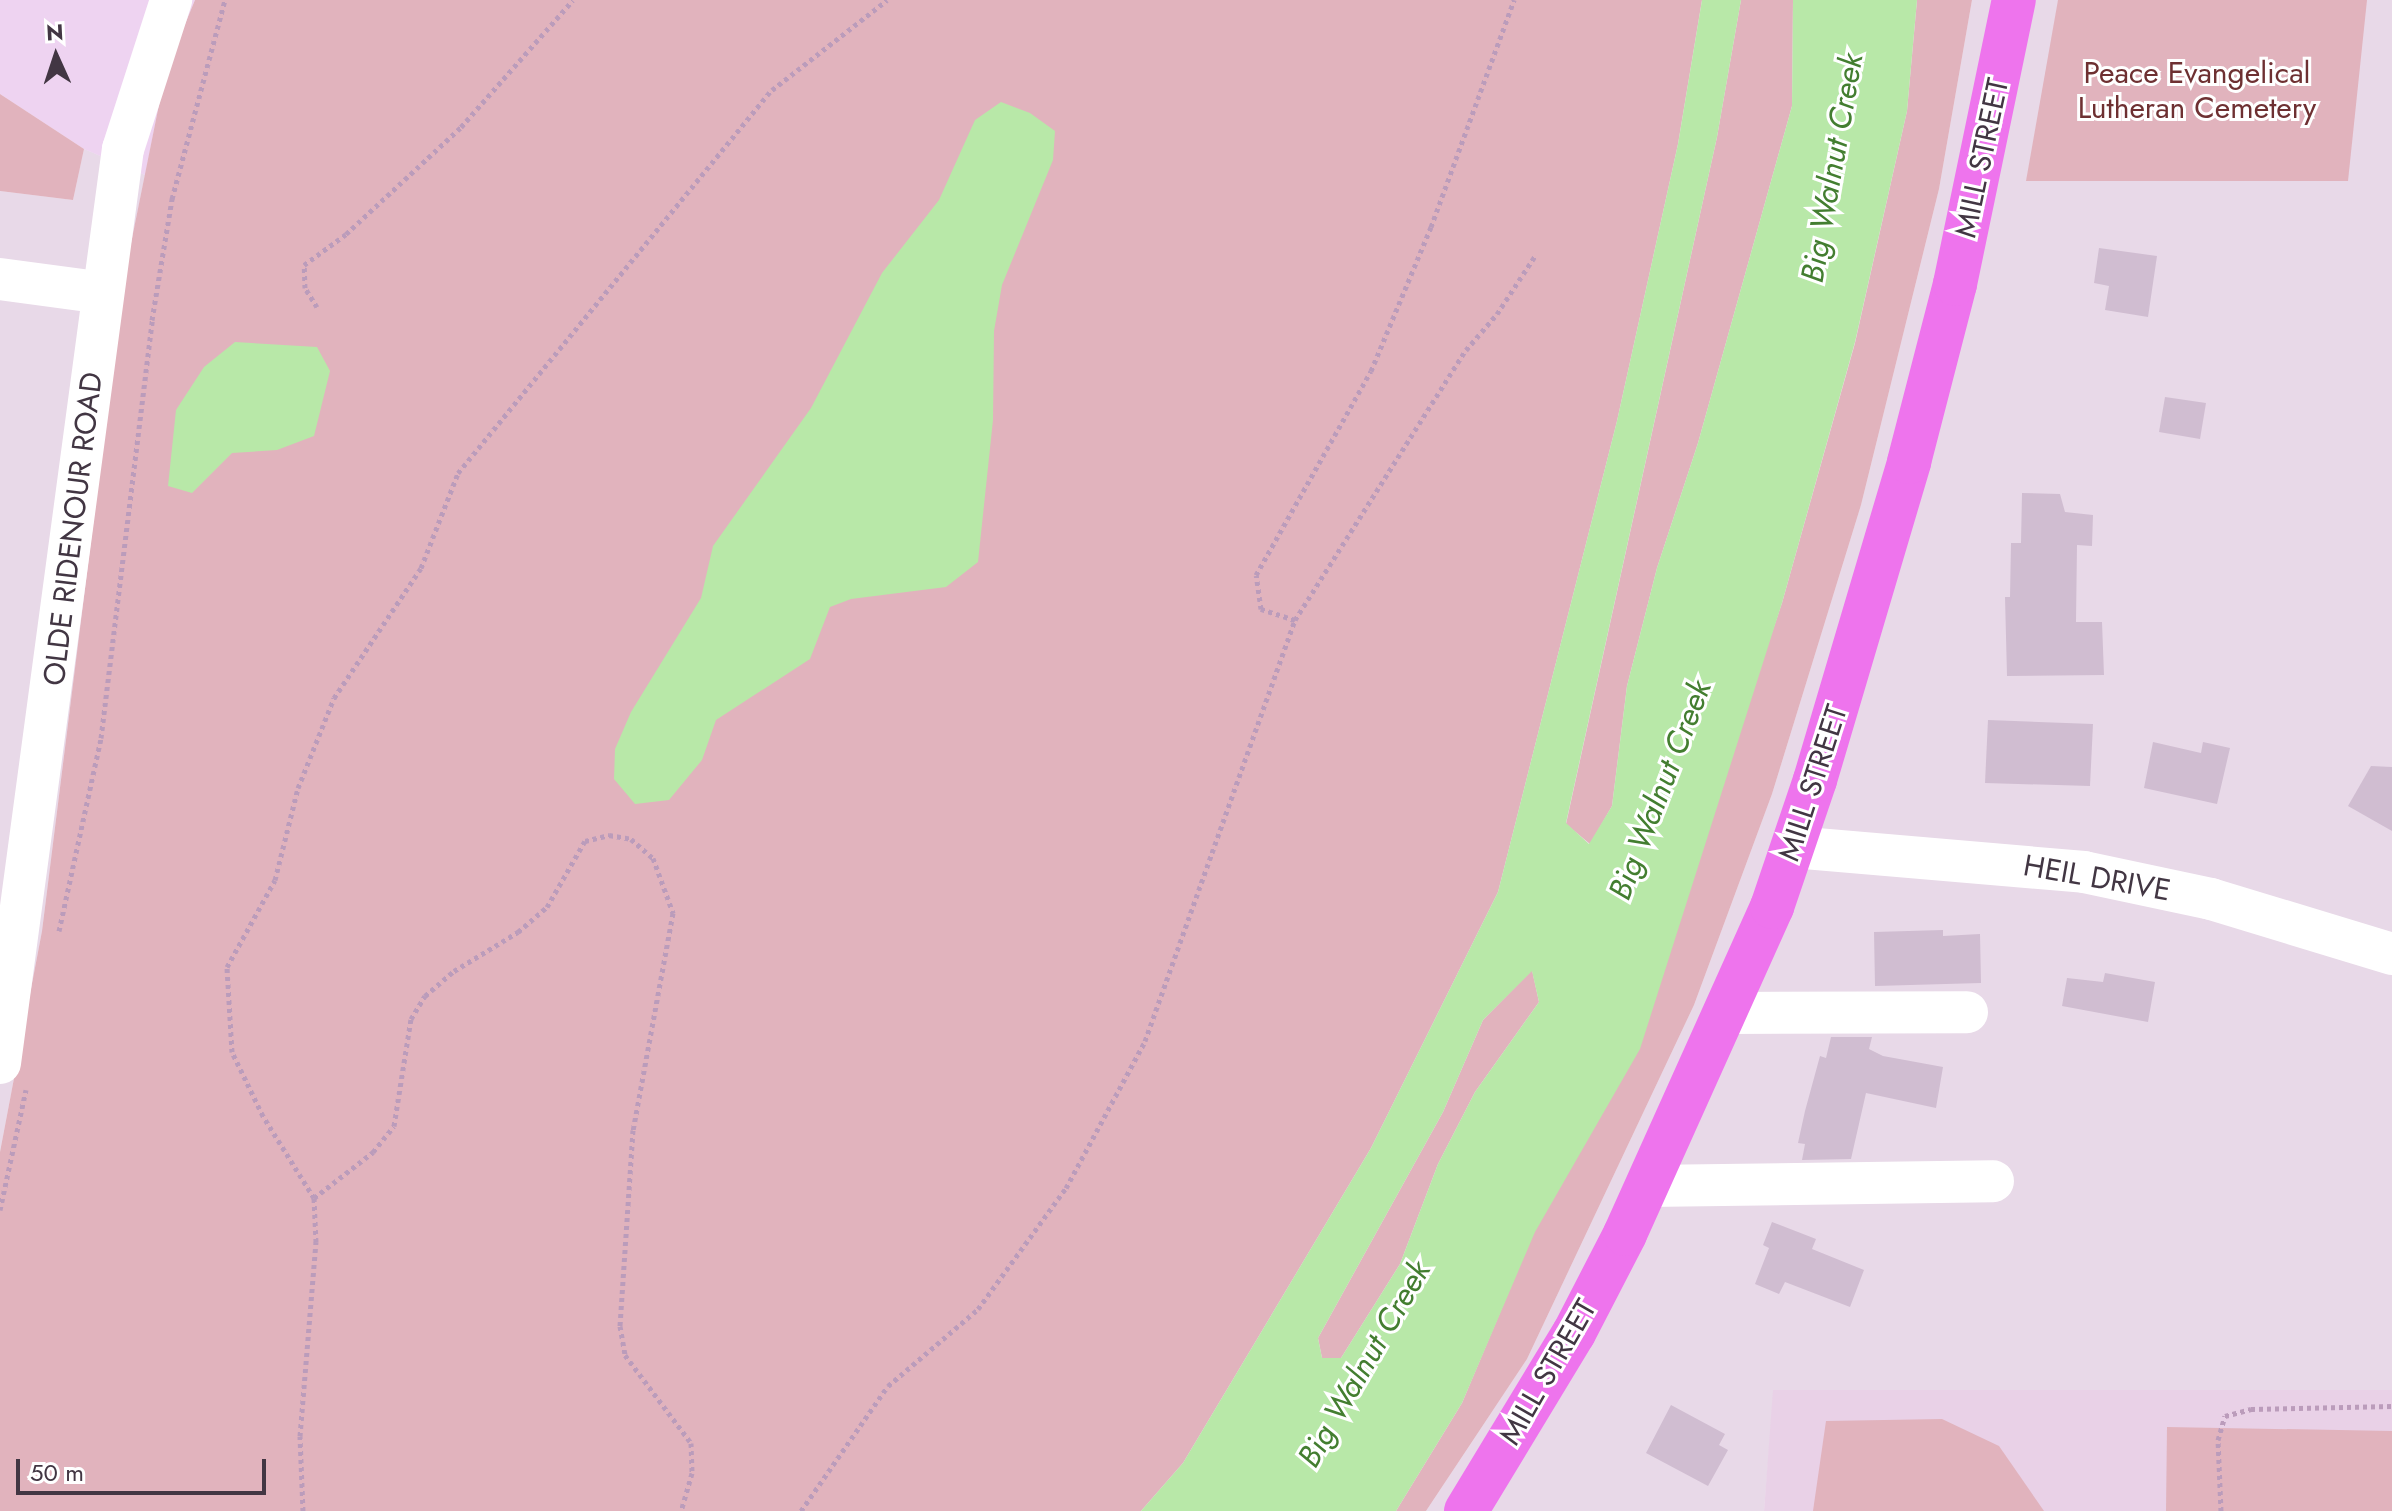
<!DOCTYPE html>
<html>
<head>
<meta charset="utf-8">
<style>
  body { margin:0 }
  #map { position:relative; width:2392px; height:1511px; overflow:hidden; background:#f1e6f0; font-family:Jost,sans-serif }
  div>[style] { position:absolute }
  .residential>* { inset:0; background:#e8d9e8 }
  .commercial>* { inset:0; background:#eed3f1 }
  .education>* { inset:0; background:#e9d1e7 }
  .green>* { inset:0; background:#e1b3bd }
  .water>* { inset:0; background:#b8e8a8 }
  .building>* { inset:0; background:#d0bdd1 }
  .path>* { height:5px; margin-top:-2.5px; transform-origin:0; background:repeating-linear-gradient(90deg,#bb9cbb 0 4px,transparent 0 8px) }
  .minor>* { height:42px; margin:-21px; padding:0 21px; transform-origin:21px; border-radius:21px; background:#fff }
  .highway>* { height:44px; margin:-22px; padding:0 22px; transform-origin:22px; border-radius:22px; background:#ee74ed }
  span { translate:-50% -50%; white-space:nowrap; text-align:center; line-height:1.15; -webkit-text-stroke:6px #fff; paint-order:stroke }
  .park-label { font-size:30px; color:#6e3032 }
  .street-label { font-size:30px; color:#423643 }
  .water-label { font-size:32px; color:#437e30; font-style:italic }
  .north { position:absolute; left:16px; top:16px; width:80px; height:80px; -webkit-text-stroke:6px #fff; paint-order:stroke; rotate:357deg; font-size:22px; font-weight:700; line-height:32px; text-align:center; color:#423643 }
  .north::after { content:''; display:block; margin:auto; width:28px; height:36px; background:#423643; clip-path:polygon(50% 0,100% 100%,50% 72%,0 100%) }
  .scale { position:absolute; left:16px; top:1459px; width:250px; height:36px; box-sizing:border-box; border:4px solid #423643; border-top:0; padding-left:10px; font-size:24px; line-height:28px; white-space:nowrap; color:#423643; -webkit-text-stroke:6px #fff; paint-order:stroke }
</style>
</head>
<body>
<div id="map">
  <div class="residential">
    <div style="clip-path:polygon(1972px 0,2392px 0,2392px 1390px,1774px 1390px,1764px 1511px,1426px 1511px,1527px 1359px,1694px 1005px,1772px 794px,1861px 505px,1939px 189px)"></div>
    <div style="clip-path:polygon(84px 149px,145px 175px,124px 278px,42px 931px,0 1152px,0 191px,73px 200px)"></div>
  </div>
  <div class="commercial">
    <div style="clip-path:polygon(0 0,195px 0,166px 70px,145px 175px,84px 149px,0 94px)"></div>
  </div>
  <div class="education">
    <div style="clip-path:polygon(1773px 1390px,2392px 1390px,2392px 1511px,1764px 1511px)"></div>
  </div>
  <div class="green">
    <div style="clip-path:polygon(195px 0,1702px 0,1678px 144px,1617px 421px,1498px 892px,1371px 1148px,1183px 1463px,1141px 1511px,0 1511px,0 1152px,42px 931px,124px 278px,166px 70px)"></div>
    <div style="clip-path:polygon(1741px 0,1793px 0,1792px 106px,1698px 443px,1657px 568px,1627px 686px,1612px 806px,1590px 844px,1566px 824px,1717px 137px)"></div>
    <div style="clip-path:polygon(1917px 0,1972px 0,1939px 189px,1861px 505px,1772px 794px,1694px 1005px,1527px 1359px,1426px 1511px,1396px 1511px,1462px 1403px,1714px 804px,1782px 603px,1855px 343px,1907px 111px)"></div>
    <div style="clip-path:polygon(2058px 0,2367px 0,2348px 181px,2026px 181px)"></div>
    <div style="clip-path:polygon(0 94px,84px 149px,73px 200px,0 191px)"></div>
    <div style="clip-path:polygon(1532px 970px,1539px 1002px,1475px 1092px,1438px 1164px,1400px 1264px,1341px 1358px,1322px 1358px,1318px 1338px,1443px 1112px,1483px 1020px)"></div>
    <div style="clip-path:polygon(1942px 1419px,1999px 1446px,2044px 1511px,1813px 1511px,1826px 1421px)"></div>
    <div style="clip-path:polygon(2167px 1427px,2392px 1431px,2392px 1511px,2166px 1511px)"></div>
  </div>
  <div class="water">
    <div style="clip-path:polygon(evenodd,1702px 0,1741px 0,1717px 137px,1566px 823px,1589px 844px,1612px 806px,1627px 686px,1657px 568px,1698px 443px,1792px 106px,1793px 0,1917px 0,1907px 111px,1855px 342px,1782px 603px,1640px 1049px,1535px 1232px,1462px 1403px,1396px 1511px,1141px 1511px,1183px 1463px,1371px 1148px,1498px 892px,1617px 421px,1678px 144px,1702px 0,1532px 971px,1539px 1002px,1475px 1092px,1438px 1164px,1400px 1264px,1341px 1358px,1322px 1358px,1318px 1338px,1443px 1112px,1483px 1020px,1532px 971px)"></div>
    <div style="clip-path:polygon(1001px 102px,1030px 113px,1055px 131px,1053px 160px,1002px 285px,994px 331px,993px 420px,978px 562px,946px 587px,851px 599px,830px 607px,810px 659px,716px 720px,702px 760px,669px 800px,635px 804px,614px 779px,615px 749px,631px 712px,701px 598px,713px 546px,811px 408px,882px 273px,939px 200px,975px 120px)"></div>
    <div style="clip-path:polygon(235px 342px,317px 347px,330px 371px,314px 436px,277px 450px,232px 453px,192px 493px,168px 486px,176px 410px,204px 367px)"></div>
  </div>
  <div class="building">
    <div style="clip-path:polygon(2099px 248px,2157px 256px,2148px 317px,2105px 310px,2109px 286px,2094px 283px)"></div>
    <div style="clip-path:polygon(2165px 397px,2206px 403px,2200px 439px,2159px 432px)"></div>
    <div style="clip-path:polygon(2022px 493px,2060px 494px,2065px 512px,2093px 515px,2092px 546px,2077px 545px,2076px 622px,2102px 622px,2104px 675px,2007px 676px,2005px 597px,2010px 597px,2011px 543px,2021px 543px)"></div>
    <div style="clip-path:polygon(1988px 720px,2093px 724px,2090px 786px,1985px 783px)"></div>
    <div style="clip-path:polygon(2153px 742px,2201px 753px,2203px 742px,2230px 748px,2217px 804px,2144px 788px)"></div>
    <div style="clip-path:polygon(2371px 766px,2392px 767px,2392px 831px,2348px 806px)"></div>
    <div style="clip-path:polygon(1943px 930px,1943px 936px,1980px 934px,1981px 983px,1875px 986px,1874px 932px)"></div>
    <div style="clip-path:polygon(2105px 973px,2155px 982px,2148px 1022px,2062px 1006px,2067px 978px,2103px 982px)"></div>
    <div style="clip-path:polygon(1831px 1037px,1872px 1037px,1869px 1049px,1883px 1056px,1943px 1067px,1936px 1108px,1866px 1093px,1851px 1159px,1802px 1160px,1805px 1144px,1798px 1143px,1805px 1111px,1820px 1056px,1826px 1058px)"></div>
    <div style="clip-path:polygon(1772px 1222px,1816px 1239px,1812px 1249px,1864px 1270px,1850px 1307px,1785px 1282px,1779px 1294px,1755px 1284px,1769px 1248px,1763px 1245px)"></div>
    <div style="clip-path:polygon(1671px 1405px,1725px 1434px,1719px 1445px,1728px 1450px,1708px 1486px,1646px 1453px)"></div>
  </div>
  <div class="path">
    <div style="left:317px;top:307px;width:22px;rotate:-122deg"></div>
    <div style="left:305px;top:288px;width:23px;rotate:-92deg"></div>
    <div style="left:304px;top:265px;width:52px;rotate:-36.4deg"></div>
    <div style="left:346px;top:234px;width:157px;rotate:-42.9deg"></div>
    <div style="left:461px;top:127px;width:169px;rotate:-48.6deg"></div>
    <div style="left:1295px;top:620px;width:36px;rotate:-162deg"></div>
    <div style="left:1261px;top:609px;width:34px;rotate:-98deg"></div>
    <div style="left:1256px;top:575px;width:234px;rotate:-60.6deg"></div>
    <div style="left:1371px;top:371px;width:156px;rotate:-67.4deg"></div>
    <div style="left:1431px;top:227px;width:242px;rotate:-69.9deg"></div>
    <div style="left:59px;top:931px;width:198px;rotate:-77.7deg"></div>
    <div style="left:101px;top:738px;width:421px;rotate:-83deg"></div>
    <div style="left:152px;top:320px;width:123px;rotate:-80.6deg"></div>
    <div style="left:172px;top:199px;width:206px;rotate:-75.1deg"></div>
    <div style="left:314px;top:1198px;width:97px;rotate:-121.9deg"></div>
    <div style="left:263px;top:1116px;width:71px;rotate:-115.8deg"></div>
    <div style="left:232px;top:1052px;width:85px;rotate:-93.4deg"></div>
    <div style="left:227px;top:967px;width:99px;rotate:-61.1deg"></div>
    <div style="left:275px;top:880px;width:95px;rotate:-76deg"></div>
    <div style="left:298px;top:788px;width:97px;rotate:-68.2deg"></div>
    <div style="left:334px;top:698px;width:156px;rotate:-56.2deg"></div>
    <div style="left:421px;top:568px;width:102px;rotate:-68.7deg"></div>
    <div style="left:458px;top:473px;width:495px;rotate:-50.7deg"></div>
    <div style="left:772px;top:90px;width:146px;rotate:-38deg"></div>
    <div style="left:0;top:1210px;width:123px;rotate:-77.8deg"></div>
    <div style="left:303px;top:1511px;width:75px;rotate:-92.3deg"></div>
    <div style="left:300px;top:1436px;width:195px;rotate:-85.3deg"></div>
    <div style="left:316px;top:1242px;width:44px;rotate:-92.6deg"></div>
    <div style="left:314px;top:1198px;width:75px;rotate:-37.9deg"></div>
    <div style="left:373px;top:1152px;width:33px;rotate:-51deg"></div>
    <div style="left:394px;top:1126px;width:108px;rotate:-81deg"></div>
    <div style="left:411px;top:1019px;width:27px;rotate:-59deg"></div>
    <div style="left:425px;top:996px;width:38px;rotate:-41deg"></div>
    <div style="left:454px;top:971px;width:75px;rotate:-31.4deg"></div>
    <div style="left:518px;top:932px;width:38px;rotate:-41deg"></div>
    <div style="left:547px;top:907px;width:76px;rotate:-60.1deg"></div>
    <div style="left:585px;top:841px;width:25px;rotate:-14deg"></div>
    <div style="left:609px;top:835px;width:22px;rotate:10deg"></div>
    <div style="left:631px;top:839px;width:29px;rotate:41deg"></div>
    <div style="left:653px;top:858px;width:59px;rotate:70deg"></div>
    <div style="left:673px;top:913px;width:221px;rotate:100.4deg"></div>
    <div style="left:633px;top:1130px;width:196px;rotate:93.8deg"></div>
    <div style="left:620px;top:1326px;width:29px;rotate:80deg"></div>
    <div style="left:625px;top:1355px;width:110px;rotate:53.1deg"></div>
    <div style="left:691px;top:1443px;width:30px;rotate:88deg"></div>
    <div style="left:692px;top:1473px;width:40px;rotate:106deg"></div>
    <div style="left:801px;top:1511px;width:152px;rotate:-55.2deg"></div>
    <div style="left:888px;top:1386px;width:118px;rotate:-40.5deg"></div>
    <div style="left:978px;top:1309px;width:150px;rotate:-54deg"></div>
    <div style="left:1066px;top:1188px;width:167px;rotate:-61.7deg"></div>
    <div style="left:1145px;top:1041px;width:447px;rotate:-70.4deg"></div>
    <div style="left:1295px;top:620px;width:320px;rotate:-57.7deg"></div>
    <div style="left:1466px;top:350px;width:48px;rotate:-49.3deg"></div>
    <div style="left:1497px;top:314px;width:69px;rotate:-56.8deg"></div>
    <div style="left:2221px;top:1511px;width:71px;rotate:-92.4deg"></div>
    <div style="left:2218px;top:1440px;width:25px;rotate:-74deg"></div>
    <div style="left:2225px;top:1416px;width:27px;rotate:-15deg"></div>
    <div style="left:2251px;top:1409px;width:141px;rotate:-1.2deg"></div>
  </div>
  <div class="minor">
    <div style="left:0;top:279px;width:104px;rotate:7.7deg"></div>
    <div style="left:1793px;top:847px;width:292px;rotate:4.9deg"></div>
    <div style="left:2084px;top:872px;width:130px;rotate:12deg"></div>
    <div style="left:2211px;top:899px;width:189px;rotate:16.9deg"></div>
    <div style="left:1727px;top:1013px;width:240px;rotate:-0.2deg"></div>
    <div style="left:0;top:1063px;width:922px;rotate:-82.34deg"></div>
    <div style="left:123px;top:149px;width:157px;rotate:-72.1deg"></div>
    <div style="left:1647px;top:1186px;width:346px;rotate:-0.8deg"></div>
  </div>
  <div class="highway">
    <div style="left:1466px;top:1511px;width:208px;rotate:-58.8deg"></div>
    <div style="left:1574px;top:1333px;width:111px;rotate:-62.7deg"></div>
    <div style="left:1625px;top:1234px;width:359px;rotate:-65.8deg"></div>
    <div style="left:1772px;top:907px;width:134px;rotate:-71.3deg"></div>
    <div style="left:1815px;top:780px;width:332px;rotate:-73.5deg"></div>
    <div style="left:1909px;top:462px;width:184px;rotate:-75.5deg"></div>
    <div style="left:1955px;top:284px;width:290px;rotate:-78.3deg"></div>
  </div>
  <div class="park-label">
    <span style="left:2197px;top:90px">Peace Evangelical<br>Lutheran Cemetery</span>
  </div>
  <div class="street-label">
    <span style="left:1982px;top:158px;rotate:-78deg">MILL STREET</span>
    <span style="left:73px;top:529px;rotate:-83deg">OLDE RIDENOUR ROAD</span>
    <span style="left:1813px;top:783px;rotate:-72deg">MILL STREET</span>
    <span style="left:2097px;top:878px;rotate:10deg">HEIL DRIVE</span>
    <span style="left:1548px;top:1372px;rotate:-60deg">MILL STREET</span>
  </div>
  <div class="water-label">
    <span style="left:1832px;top:168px;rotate:-80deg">Big Walnut Creek</span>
    <span style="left:1660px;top:790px;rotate:-69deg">Big Walnut Creek</span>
    <span style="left:1364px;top:1364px;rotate:-60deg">Big Walnut Creek</span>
  </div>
  <div class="north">N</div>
  <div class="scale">50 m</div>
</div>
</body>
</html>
